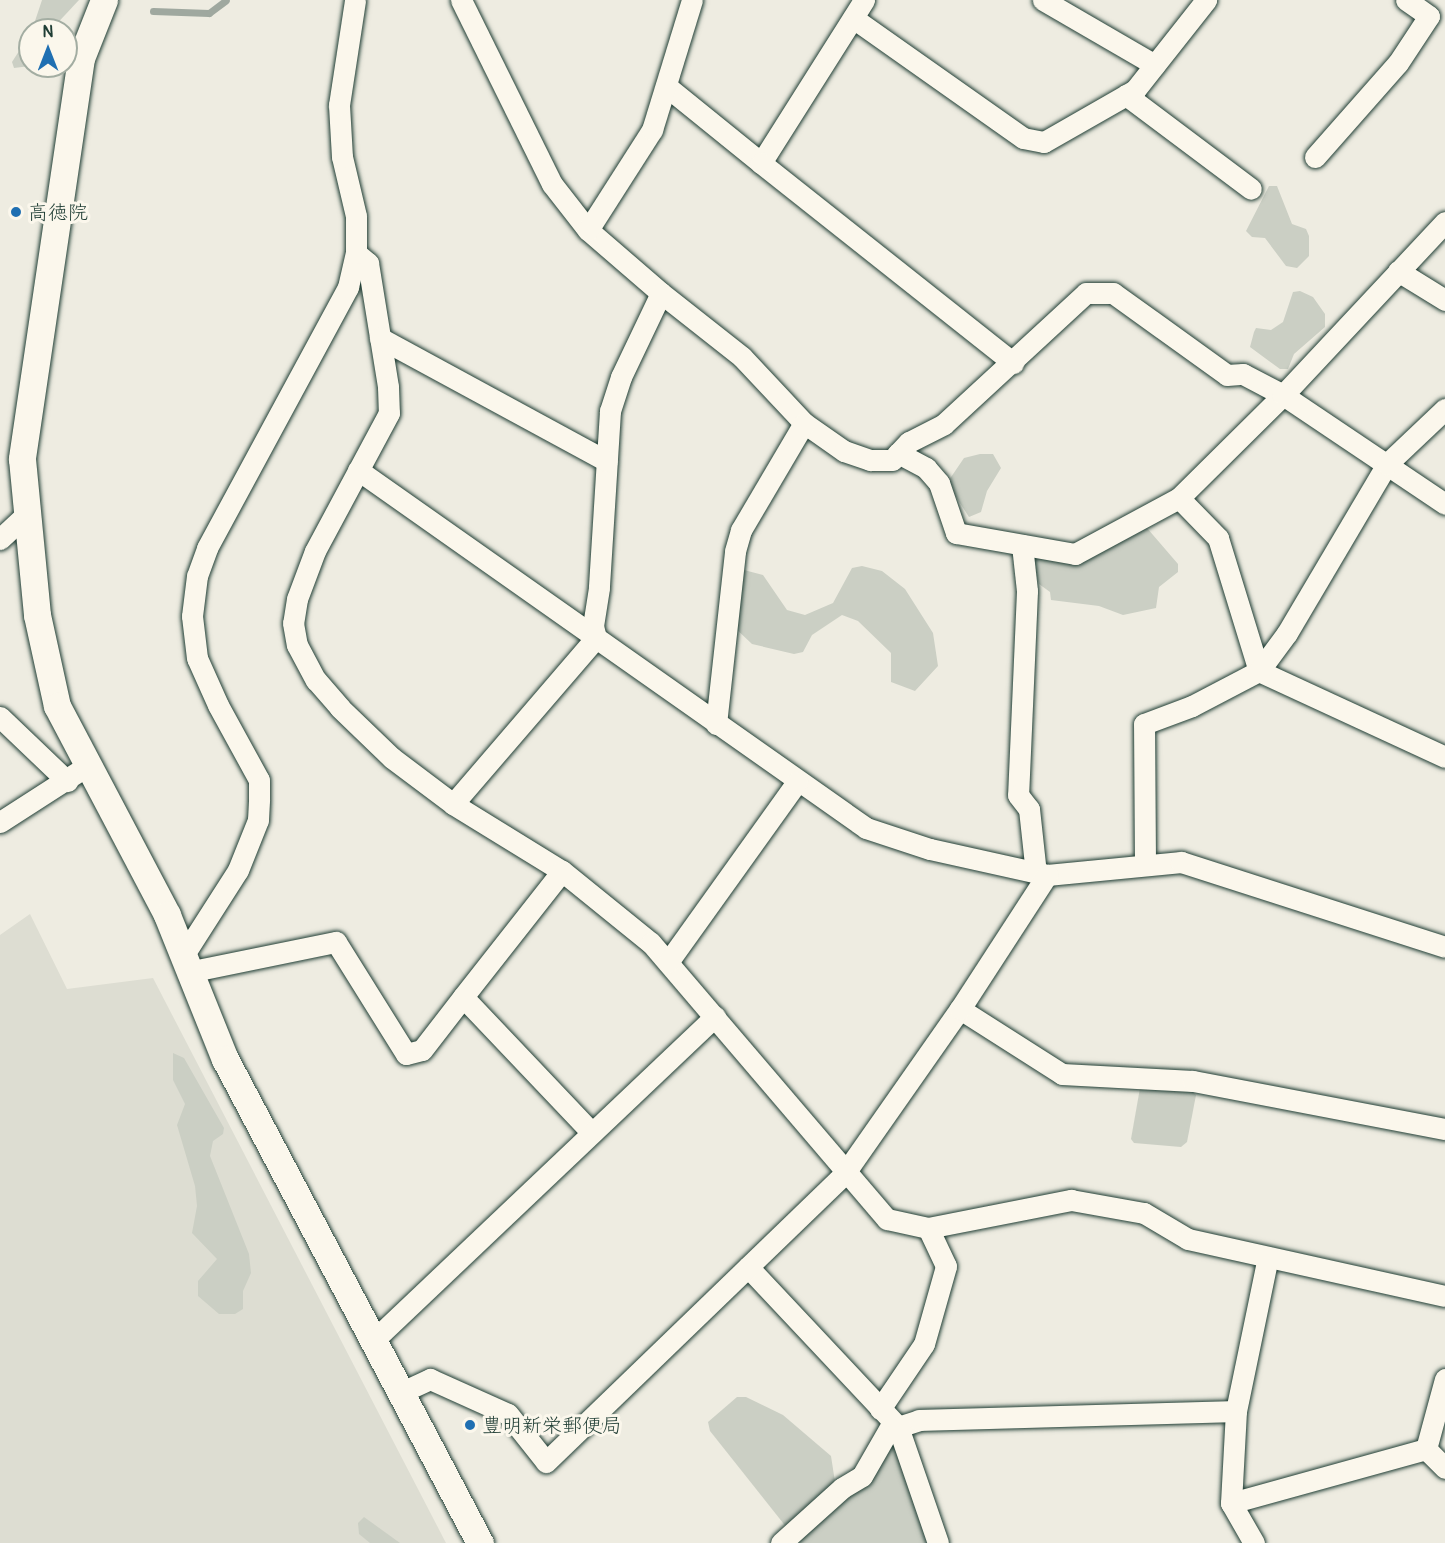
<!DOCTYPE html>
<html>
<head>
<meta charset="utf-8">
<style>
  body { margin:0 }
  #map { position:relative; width:1445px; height:1543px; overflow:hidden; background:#eeece1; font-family:Pangolin,"Klee One",sans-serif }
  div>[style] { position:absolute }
  .built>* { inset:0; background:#ddddd2 }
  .green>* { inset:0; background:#cbcfc4 }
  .stream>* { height:7px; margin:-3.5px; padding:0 3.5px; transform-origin:3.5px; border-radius:3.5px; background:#9fa89f }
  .roads { filter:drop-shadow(0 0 2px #1f3d34) drop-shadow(0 0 2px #1f3d34) }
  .minor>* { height:21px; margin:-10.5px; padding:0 10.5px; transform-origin:10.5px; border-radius:10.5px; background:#fbf7ec }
  .tertiary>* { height:27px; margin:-13.5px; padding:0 13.5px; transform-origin:13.5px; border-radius:13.5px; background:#fbf7ec }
  .dots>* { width:16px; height:16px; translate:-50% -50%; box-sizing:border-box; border:3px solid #fbf7ec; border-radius:50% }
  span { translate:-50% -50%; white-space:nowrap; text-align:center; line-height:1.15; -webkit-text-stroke:6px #fbf7ec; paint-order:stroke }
  .poi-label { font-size:20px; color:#1f3d34 }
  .left { translate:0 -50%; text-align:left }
  .north { position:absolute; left:18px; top:18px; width:60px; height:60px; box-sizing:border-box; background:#fbf7ec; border:2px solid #a3ada2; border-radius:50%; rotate:0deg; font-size:16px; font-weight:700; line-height:24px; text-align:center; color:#1f3d34 }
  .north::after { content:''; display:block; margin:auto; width:21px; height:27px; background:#1f6fb2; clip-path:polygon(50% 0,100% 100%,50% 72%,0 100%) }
</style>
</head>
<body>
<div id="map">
  <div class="built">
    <div style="clip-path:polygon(30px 914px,67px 989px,153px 978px,446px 1543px,0 1543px,0 935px)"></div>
  </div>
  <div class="green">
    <div style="clip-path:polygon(42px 0,79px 0,51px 30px,32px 30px)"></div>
    <div style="clip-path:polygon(30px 34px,30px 66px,14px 68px,12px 62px)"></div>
    <div style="clip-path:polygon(1269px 186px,1277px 186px,1292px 224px,1306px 229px,1309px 236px,1309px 256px,1297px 268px,1286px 266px,1265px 238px,1252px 237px,1246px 231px)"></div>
    <div style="clip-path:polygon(1300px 291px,1313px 297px,1325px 314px,1325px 327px,1294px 354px,1288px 369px,1280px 369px,1250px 347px,1254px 332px,1256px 328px,1271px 330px,1283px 322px,1293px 292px)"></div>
    <div style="clip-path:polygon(980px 454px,993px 454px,1001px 468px,987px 491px,981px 512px,969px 517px,947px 483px,964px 458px)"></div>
    <div style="clip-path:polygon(1142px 527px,1147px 528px,1178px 564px,1178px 572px,1159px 587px,1156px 608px,1123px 615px,1099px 606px,1051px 600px,1050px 592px,1039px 584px,1032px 559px,1039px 553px)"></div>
    <div style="clip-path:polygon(862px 566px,882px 571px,905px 589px,933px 633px,938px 666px,915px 691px,891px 682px,891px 653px,858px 621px,842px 615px,812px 635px,803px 652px,794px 654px,752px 644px,734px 627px,739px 574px,744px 570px,763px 575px,787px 610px,805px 615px,833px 603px,852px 568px)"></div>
    <div style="clip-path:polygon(173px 1053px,184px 1058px,224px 1128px,223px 1134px,213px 1141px,210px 1156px,249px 1254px,251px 1273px,243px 1291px,243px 1309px,235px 1314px,219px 1314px,198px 1296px,198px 1281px,217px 1259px,192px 1233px,197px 1206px,195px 1186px,177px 1125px,185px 1104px,173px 1080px)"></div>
    <div style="clip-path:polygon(1140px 1088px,1189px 1088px,1196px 1095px,1187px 1142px,1181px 1147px,1134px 1143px,1131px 1139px)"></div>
    <div style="clip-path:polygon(737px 1397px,746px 1397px,783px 1415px,831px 1456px,835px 1482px,787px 1528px,710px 1431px,708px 1422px)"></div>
    <div style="clip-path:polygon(889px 1440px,898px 1440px,930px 1543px,791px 1543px)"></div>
    <div style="clip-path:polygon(364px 1517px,400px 1543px,370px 1543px,359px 1534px,358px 1523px)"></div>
  </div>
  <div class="stream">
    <div style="left:153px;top:11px;width:56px;rotate:2deg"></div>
    <div style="left:209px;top:13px;width:21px;rotate:-37deg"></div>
  </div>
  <div class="roads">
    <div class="minor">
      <div style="left:461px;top:0;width:205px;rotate:63.7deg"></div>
      <div style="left:552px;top:184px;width:58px;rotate:52deg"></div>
      <div style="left:588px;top:230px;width:96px;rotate:40.8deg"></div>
      <div style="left:661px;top:293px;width:93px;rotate:115.5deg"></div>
      <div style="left:621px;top:377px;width:36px;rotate:108deg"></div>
      <div style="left:610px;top:411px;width:177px;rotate:93.6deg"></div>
      <div style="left:599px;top:588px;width:38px;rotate:99deg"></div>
      <div style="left:593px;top:626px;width:12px;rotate:76deg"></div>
      <div style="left:1043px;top:0;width:129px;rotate:30.1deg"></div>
      <div style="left:853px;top:18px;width:208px;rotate:35.2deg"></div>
      <div style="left:1023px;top:138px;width:21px;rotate:11deg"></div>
      <div style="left:1044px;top:142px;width:105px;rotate:-29.7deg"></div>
      <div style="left:1135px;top:90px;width:115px;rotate:-51.7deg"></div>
      <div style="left:666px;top:86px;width:122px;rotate:39deg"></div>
      <div style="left:761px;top:163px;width:193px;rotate:-57.7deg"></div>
      <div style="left:1126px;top:95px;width:156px;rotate:36.9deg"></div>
      <div style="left:1315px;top:157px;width:125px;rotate:-48.6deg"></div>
      <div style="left:1398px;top:63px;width:56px;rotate:-56.6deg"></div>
      <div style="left:1429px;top:16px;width:28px;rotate:-145deg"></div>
      <div style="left:761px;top:163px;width:322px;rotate:38.4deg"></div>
      <div style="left:1445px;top:222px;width:237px;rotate:133.1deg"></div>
      <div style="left:1283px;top:395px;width:146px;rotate:135.3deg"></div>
      <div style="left:1179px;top:498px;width:56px;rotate:45.7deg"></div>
      <div style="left:1218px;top:538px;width:139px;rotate:72.9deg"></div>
      <div style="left:1259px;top:671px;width:205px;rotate:24.8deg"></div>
      <div style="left:588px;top:230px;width:119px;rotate:-57.4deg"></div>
      <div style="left:652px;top:130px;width:136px;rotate:-72.9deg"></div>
      <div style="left:356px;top:253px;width:16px;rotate:40deg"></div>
      <div style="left:368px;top:263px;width:126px;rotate:80.8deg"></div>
      <div style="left:388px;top:387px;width:26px;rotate:88deg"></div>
      <div style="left:389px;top:413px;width:157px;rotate:118.2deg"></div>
      <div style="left:315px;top:551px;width:51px;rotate:110.6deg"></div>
      <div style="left:297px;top:599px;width:24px;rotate:99deg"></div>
      <div style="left:293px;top:623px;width:22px;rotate:80deg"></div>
      <div style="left:297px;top:645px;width:40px;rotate:62deg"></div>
      <div style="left:316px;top:680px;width:37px;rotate:49deg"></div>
      <div style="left:340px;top:708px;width:72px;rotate:43.9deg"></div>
      <div style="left:392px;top:758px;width:76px;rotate:37deg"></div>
      <div style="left:453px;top:804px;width:128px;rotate:31.6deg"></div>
      <div style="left:562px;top:871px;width:114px;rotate:39deg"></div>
      <div style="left:651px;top:943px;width:363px;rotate:49.5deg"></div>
      <div style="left:887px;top:1219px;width:42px;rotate:12.4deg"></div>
      <div style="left:928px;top:1228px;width:146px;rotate:-11.1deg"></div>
      <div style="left:1071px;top:1200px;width:74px;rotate:10.1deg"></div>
      <div style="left:1144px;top:1213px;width:51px;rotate:30.6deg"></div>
      <div style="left:1188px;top:1239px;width:263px;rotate:12.5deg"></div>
      <div style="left:1398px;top:271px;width:55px;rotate:31.7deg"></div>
      <div style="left:661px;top:293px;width:103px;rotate:38.3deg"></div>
      <div style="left:742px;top:357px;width:91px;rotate:46.8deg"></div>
      <div style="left:804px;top:423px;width:49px;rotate:35deg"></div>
      <div style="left:844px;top:451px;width:28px;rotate:19deg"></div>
      <div style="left:870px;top:460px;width:22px"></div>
      <div style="left:892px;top:460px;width:25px;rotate:-47deg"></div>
      <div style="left:909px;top:442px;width:39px;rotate:-27deg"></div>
      <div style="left:944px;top:424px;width:193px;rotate:-42.7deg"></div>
      <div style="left:1086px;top:293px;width:27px"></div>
      <div style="left:1113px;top:293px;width:140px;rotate:35.7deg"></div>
      <div style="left:1227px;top:375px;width:16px;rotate:-4deg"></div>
      <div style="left:1243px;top:374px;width:45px;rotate:27.7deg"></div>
      <div style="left:1283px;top:395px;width:195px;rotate:33.9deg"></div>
      <div style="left:380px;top:338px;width:258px;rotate:28.5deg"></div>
      <div style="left:898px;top:453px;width:32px;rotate:28deg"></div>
      <div style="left:926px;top:468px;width:20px;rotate:49deg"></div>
      <div style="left:939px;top:483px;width:53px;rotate:71.2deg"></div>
      <div style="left:956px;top:533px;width:121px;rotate:10deg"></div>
      <div style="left:1075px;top:554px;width:118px;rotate:-28.3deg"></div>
      <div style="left:358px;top:470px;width:621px;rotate:35.17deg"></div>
      <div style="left:866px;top:828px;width:67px;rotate:18.2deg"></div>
      <div style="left:930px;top:849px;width:120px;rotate:12.5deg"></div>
      <div style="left:1047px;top:875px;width:135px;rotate:-5.5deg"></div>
      <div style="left:1181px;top:862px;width:277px;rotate:17.8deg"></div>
      <div style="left:0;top:539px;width:34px;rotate:-43deg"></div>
      <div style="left:1022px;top:545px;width:46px;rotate:83.8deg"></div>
      <div style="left:1027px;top:591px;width:204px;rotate:92.5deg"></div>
      <div style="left:1018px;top:795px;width:18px;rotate:52deg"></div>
      <div style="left:1029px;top:809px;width:64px;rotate:83.8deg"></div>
      <div style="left:0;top:717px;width:93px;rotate:43.7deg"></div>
      <div style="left:716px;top:724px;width:174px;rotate:-83.7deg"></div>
      <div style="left:735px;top:551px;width:22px;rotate:-74deg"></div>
      <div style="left:741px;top:530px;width:124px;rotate:-59.5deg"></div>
      <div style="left:453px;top:804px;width:219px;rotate:-49.3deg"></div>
      <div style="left:0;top:822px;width:103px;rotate:-32.8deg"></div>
      <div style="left:1145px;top:863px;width:139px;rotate:-90.4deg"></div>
      <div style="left:1144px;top:724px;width:51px;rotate:-20.6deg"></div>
      <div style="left:1192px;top:706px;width:76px;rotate:-27.6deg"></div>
      <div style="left:1259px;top:671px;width:47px;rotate:-53.6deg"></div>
      <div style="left:1287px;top:633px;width:196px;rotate:-59.4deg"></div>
      <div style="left:1387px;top:464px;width:80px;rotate:-43.5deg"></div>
      <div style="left:562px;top:871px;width:160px;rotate:128.2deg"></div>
      <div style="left:463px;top:997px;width:187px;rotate:46.5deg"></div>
      <div style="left:183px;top:956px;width:102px;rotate:-57.4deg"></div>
      <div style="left:238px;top:870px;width:54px;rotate:-68.2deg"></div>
      <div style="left:258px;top:820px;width:21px;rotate:-87deg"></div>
      <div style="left:259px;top:799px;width:19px;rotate:-90deg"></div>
      <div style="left:259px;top:780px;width:85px;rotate:-118.7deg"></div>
      <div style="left:218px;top:705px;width:51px;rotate:-114.1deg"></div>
      <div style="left:197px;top:658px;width:42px;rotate:-96.8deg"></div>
      <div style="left:192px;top:616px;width:40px;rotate:-82.9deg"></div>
      <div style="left:197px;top:576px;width:30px;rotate:-70deg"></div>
      <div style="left:207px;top:548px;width:297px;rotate:-61.6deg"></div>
      <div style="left:348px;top:287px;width:35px;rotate:-77deg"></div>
      <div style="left:356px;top:253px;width:37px;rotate:-90deg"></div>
      <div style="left:356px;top:216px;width:61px;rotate:-103.3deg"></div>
      <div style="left:342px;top:157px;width:52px;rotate:-93.3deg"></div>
      <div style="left:339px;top:105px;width:106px;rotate:-81.3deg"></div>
      <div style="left:668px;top:962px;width:221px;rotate:-54.4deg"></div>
      <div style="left:188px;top:972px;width:151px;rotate:-11.5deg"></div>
      <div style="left:336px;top:942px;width:132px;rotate:58deg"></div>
      <div style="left:406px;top:1054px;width:16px;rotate:-14deg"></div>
      <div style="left:422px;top:1050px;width:67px;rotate:-52.3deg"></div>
      <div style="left:960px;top:1009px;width:121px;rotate:32.5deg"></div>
      <div style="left:1062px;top:1074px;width:131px;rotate:3.1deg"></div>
      <div style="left:1193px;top:1081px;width:257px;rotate:10.8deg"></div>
      <div style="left:748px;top:1267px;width:219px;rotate:46.8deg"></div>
      <div style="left:374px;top:1340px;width:470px;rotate:-43.5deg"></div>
      <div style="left:1445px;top:1379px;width:73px;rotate:105.2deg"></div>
      <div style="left:1426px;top:1449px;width:27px;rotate:45deg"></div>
      <div style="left:402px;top:1392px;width:31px;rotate:-25deg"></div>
      <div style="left:430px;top:1379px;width:85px;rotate:24.2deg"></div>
      <div style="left:508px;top:1414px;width:61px;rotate:51.6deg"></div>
      <div style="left:546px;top:1462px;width:416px;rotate:-44deg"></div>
      <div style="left:845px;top:1173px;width:200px;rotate:-55deg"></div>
      <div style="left:960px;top:1009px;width:160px;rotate:-57deg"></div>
      <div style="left:880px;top:1409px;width:78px;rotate:-55.9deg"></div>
      <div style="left:924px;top:1344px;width:81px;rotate:-74.2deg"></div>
      <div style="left:946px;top:1266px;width:42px;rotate:-115.3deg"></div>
      <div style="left:1231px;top:1503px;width:202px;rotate:-15.5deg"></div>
      <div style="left:781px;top:1543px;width:82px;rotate:-42deg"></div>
      <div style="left:842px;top:1488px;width:23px;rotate:-31deg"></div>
      <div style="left:862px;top:1476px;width:62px;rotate:-60.1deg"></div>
      <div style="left:938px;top:1543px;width:123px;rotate:-109deg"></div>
      <div style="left:898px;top:1427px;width:22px;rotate:-18deg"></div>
      <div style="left:919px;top:1420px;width:317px;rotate:-1.6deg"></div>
      <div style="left:1254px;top:1543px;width:46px;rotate:-119.9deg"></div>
      <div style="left:1231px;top:1503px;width:92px;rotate:-86.9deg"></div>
      <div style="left:1236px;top:1411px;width:157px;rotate:-78.3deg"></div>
    </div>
    <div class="tertiary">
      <div style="left:104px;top:0;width:62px;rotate:111.6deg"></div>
      <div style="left:81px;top:58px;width:405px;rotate:98.4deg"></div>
      <div style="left:22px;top:459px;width:157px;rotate:84.5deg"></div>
      <div style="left:37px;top:615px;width:93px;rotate:77.6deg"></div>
      <div style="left:57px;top:706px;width:236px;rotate:62.2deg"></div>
      <div style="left:167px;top:915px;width:155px;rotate:68.1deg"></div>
      <div style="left:225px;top:1059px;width:547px;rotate:62.22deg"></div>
    </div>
  </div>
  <div class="dots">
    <div style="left:16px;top:212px;background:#1f6fb2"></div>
    <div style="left:470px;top:1425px;background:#1f6fb2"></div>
  </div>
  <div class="poi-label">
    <span class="left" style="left:28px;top:212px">高徳院</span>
    <span class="left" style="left:482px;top:1425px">豊明新栄郵便局</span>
  </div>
  <div class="north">N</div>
</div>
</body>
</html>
